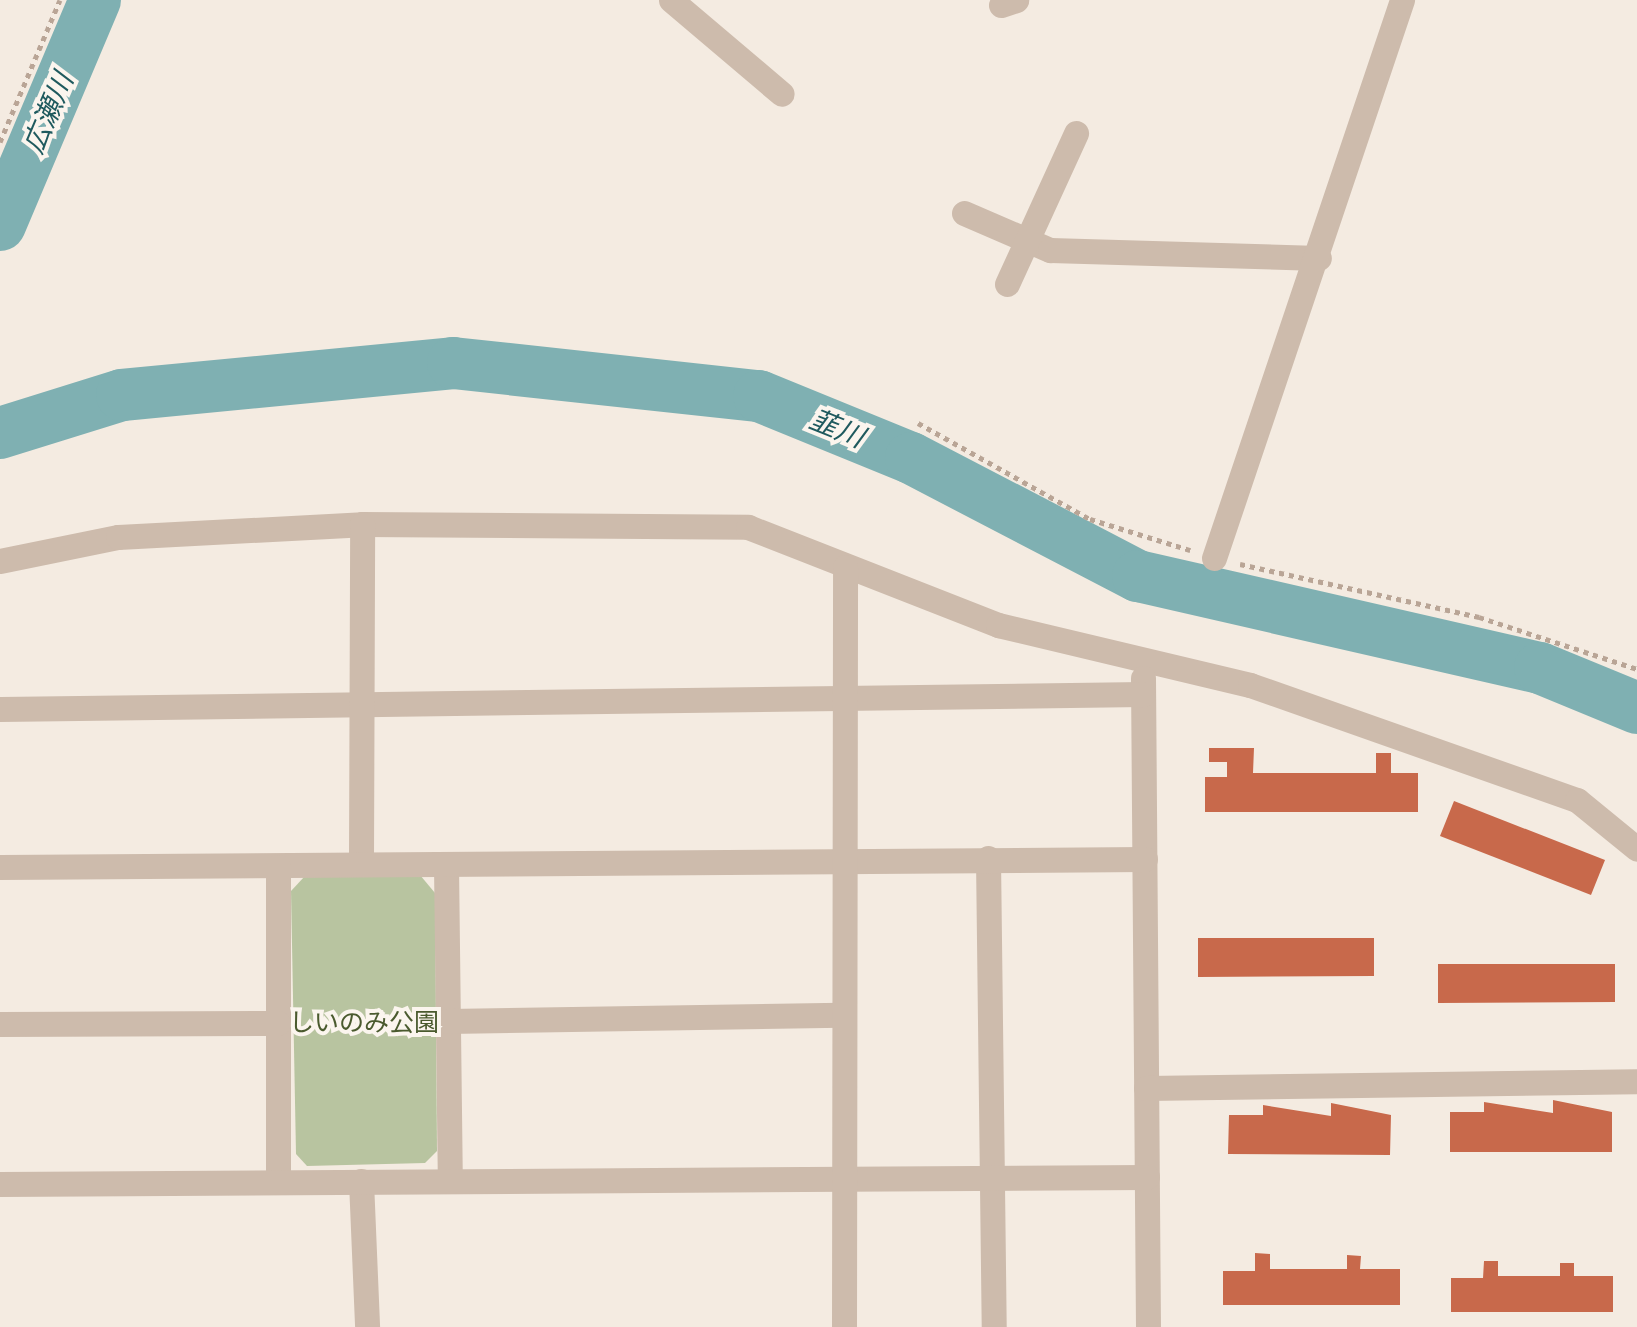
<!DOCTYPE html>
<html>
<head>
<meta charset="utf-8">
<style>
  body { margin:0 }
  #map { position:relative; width:1637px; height:1327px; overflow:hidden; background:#f4ebe1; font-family:Ubuntu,"Noto Sans JP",sans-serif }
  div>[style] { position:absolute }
  .green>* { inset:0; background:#b8c4a0 }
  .river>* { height:52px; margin:-26px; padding:0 26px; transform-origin:26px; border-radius:26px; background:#7fb0b2 }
  .building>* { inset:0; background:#c8694b }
  .path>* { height:5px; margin-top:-2.5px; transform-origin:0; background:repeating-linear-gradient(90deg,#b9a596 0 5px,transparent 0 10px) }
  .minor>* { height:25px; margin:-12.5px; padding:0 12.5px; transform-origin:12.5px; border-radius:12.5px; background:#cdbbac }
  span { translate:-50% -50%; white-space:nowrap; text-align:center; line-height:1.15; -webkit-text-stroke:8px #fbf5ee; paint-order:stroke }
  .park-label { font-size:25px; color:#4a5a2e }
  .water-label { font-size:28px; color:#1f5a5e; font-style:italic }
</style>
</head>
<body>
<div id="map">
  <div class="green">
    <div style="clip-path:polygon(420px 875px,435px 893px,437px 1151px,425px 1163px,307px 1166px,296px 1154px,291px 891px,305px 876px)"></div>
  </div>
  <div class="river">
    <div style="left:0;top:225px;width:244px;rotate:-67.1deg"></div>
    <div style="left:0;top:433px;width:128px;rotate:-17.3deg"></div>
    <div style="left:122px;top:395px;width:333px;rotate:-5.5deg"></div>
    <div style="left:453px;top:363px;width:308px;rotate:6.2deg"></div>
    <div style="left:759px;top:396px;width:164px;rotate:22.2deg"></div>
    <div style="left:911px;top:458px;width:256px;rotate:27.5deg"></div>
    <div style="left:1138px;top:576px;width:412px;rotate:12.9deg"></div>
    <div style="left:1540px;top:668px;width:105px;rotate:22.4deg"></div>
  </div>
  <div class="building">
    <div style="clip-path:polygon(1209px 748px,1254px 748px,1253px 773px,1376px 773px,1376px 753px,1391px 753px,1391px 773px,1418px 773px,1418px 812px,1205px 812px,1205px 777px,1227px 777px,1227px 762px,1209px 762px)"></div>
    <div style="clip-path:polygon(1454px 801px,1605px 860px,1591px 895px,1440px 836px)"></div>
    <div style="clip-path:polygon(1198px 938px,1374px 938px,1374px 976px,1198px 977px)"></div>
    <div style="clip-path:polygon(1438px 964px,1615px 964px,1615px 1002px,1438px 1003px)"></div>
    <div style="clip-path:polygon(1553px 1100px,1612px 1112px,1612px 1152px,1450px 1152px,1450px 1112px,1484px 1112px,1484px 1102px,1553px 1113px)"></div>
    <div style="clip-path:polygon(1331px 1103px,1391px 1115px,1390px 1155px,1228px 1154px,1229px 1115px,1263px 1115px,1263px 1105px,1331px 1116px)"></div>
    <div style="clip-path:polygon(1255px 1253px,1270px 1254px,1270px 1269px,1347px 1269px,1347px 1255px,1361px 1256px,1360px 1269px,1400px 1269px,1400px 1305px,1223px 1305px,1223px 1271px,1255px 1271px)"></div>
    <div style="clip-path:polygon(1484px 1261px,1498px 1261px,1498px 1276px,1560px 1276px,1560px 1263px,1574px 1263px,1574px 1276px,1613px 1276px,1613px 1312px,1451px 1312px,1451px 1278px,1483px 1278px)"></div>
  </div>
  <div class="path">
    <div style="left:0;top:142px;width:154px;rotate:-67.1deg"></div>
    <div style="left:918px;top:423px;width:197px;rotate:29.2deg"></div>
    <div style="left:1090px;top:519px;width:105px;rotate:17.2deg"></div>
    <div style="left:1240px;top:564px;width:245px;rotate:12.5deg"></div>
    <div style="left:1479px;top:617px;width:166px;rotate:18.2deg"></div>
  </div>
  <div class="minor">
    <div style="left:671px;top:0;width:145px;rotate:40.3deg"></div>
    <div style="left:1001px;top:5px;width:16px;rotate:-18deg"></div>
    <div style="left:964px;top:213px;width:94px;rotate:23.3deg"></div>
    <div style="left:1050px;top:250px;width:269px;rotate:1.7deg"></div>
    <div style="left:1007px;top:284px;width:166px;rotate:-65.4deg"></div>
    <div style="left:1214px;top:558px;width:589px;rotate:-71.38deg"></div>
    <div style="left:0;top:561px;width:120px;rotate:-11.5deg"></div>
    <div style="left:118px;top:537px;width:244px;rotate:-3deg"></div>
    <div style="left:362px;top:524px;width:386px;rotate:0.4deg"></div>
    <div style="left:748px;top:527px;width:269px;rotate:21.4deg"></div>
    <div style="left:998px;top:625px;width:259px;rotate:13.4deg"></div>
    <div style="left:1250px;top:685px;width:347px;rotate:19.4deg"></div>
    <div style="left:1577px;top:800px;width:77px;rotate:39.2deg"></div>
    <div style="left:1143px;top:678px;width:649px;rotate:89.56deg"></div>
    <div style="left:0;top:709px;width:1143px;rotate:-0.75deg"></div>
    <div style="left:988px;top:858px;width:469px;rotate:89.3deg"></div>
    <div style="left:361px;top:860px;width:336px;rotate:-89.8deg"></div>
    <div style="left:446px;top:865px;width:315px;rotate:89.3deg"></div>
    <div style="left:0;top:867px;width:1145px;rotate:-0.4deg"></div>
    <div style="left:278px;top:867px;width:314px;rotate:90deg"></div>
    <div style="left:448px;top:1021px;width:393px;rotate:-0.9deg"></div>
    <div style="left:0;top:1024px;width:278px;rotate:-0.2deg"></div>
    <div style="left:1146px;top:1088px;width:491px;rotate:-0.8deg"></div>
    <div style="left:361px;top:1181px;width:146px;rotate:87.6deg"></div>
    <div style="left:0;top:1184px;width:1147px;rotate:-0.35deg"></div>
    <div style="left:844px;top:1327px;width:760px;rotate:-89.92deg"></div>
  </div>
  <div class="park-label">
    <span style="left:364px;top:1022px">しいのみ公園</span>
  </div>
  <div class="water-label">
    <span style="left:48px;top:113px;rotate:-67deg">広瀬川</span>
    <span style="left:837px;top:428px;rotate:22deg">韮川</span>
  </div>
</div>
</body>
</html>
